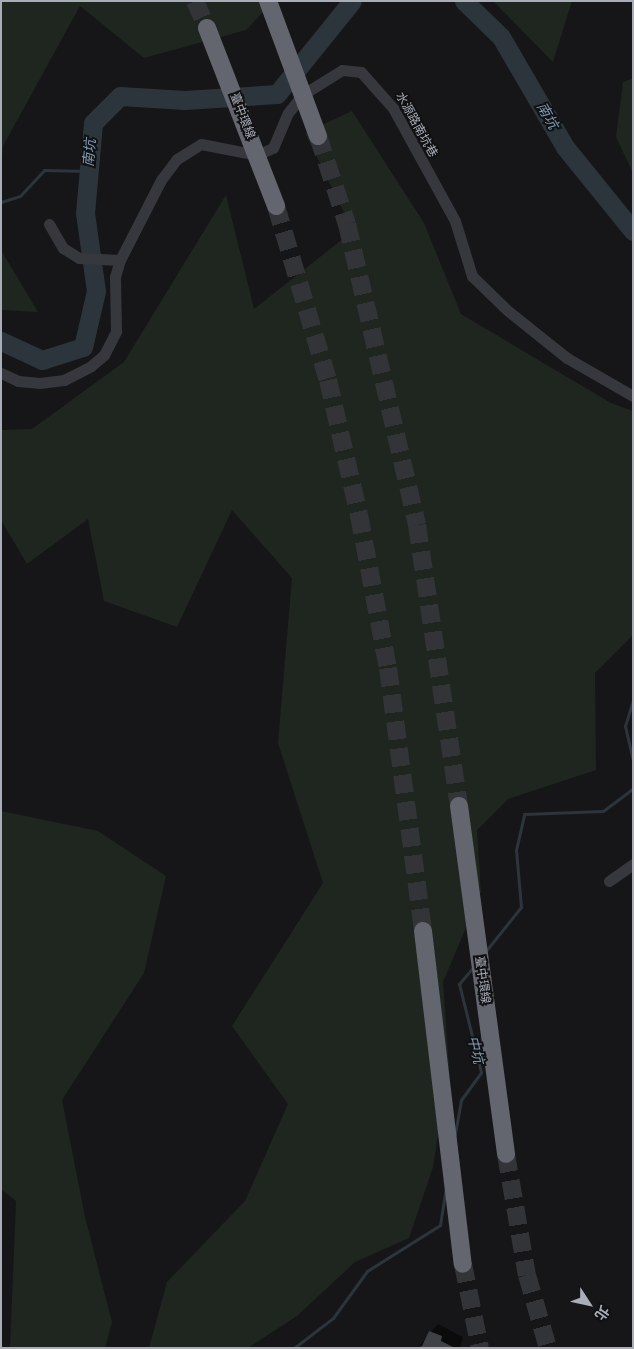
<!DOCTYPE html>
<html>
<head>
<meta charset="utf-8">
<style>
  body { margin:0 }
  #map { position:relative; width:634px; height:1349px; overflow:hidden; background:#161618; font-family:"Varela Round","Noto Sans TC",sans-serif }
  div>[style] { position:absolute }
  .green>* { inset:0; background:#1e261f }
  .shadow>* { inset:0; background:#0007 }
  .stream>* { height:3px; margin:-1.5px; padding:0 1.5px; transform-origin:1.5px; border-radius:1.5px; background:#2c353c }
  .river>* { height:19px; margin:-9.5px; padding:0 9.5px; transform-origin:9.5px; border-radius:9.5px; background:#2c353c }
  .building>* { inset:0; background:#404145 }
  .highway-tunnel>* { height:18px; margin-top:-9px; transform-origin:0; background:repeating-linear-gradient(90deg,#333438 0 18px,transparent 0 27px) }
  .minor>* { height:11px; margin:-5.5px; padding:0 5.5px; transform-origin:5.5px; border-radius:5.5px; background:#37383d }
  .highway>* { height:18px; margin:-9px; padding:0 9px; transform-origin:9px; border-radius:9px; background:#63666e }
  span { translate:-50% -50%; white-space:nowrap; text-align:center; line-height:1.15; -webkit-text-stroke:4px #111113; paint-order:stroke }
  .street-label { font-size:12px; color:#a8adb8 }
  .water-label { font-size:14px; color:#7f9bb3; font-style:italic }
  .frame { position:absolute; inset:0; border:2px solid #a8adb8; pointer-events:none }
  .north { position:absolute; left:564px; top:1279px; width:50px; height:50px; -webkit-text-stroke:4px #111113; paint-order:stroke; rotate:125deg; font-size:14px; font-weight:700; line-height:20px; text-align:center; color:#a8adb8 }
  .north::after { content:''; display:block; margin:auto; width:18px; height:22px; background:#a8adb8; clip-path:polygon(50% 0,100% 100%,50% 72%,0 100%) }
</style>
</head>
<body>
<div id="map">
  <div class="green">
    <div style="clip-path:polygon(1px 1px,274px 1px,246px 30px,144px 58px,80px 6px,3px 146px,1px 168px)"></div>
    <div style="clip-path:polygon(493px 1px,572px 1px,553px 62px)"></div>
    <div style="clip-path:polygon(633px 78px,633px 173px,616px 137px,623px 82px)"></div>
    <div style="clip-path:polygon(352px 111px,424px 223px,461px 314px,611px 403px,633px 411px,633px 635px,595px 673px,596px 770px,508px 799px,477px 830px,481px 892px,443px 982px,449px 1066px,433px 1167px,409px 1238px,355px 1262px,297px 1316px,248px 1348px,149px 1348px,167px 1282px,245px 1201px,288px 1104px,232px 1026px,323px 883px,278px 743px,292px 578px,232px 510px,177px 627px,104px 601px,88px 519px,27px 564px,1px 520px,1px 430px,32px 429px,124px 362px,226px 195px,254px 309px,353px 231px,305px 133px)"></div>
    <div style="clip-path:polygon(1px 250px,38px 312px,1px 310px)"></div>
    <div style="clip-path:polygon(1px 811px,98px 831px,166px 876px,144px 973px,62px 1100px,85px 1217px,112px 1322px,105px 1348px,10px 1348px,16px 1201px,1px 1189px)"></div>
  </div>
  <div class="shadow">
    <div style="clip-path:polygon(438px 1324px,463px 1337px,460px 1348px,417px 1348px)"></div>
  </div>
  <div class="stream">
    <div style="left:1px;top:202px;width:20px;rotate:-18deg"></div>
    <div style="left:20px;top:196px;width:35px;rotate:-47deg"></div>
    <div style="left:44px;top:170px;width:45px;rotate:1.3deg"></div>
    <div style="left:633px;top:700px;width:27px;rotate:107deg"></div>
    <div style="left:625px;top:726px;width:36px;rotate:77deg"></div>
    <div style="left:485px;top:952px;width:58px;rotate:-51.3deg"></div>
    <div style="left:521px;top:907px;width:57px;rotate:-95deg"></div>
    <div style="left:516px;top:850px;width:37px;rotate:-77deg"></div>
    <div style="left:524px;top:814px;width:79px;rotate:-2.2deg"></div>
    <div style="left:603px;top:811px;width:38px;rotate:-37deg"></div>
    <div style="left:455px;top:1134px;width:35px;rotate:-80deg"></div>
    <div style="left:461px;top:1100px;width:34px;rotate:-54deg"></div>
    <div style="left:481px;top:1072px;width:91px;rotate:-104deg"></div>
    <div style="left:459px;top:984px;width:25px;rotate:-50deg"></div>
    <div style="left:294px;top:1348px;width:49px;rotate:-37.6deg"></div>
    <div style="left:333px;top:1318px;width:58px;rotate:-54.1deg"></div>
    <div style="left:367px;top:1271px;width:86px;rotate:-32.2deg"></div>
    <div style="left:440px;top:1225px;width:36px;rotate:-81deg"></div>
  </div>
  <div class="river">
    <div style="left:464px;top:1px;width:52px;rotate:44.2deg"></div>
    <div style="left:501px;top:37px;width:127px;rotate:59.8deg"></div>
    <div style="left:565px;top:147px;width:108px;rotate:51deg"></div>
    <div style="left:1px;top:341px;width:45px;rotate:24.9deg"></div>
    <div style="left:42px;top:360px;width:43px;rotate:-17.6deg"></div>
    <div style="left:83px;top:347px;width:57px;rotate:-76.9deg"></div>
    <div style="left:96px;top:291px;width:79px;rotate:-98deg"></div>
    <div style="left:85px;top:213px;width:90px;rotate:-84.9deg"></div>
    <div style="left:93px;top:123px;width:38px;rotate:-45deg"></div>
    <div style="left:120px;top:96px;width:65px;rotate:3.5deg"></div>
    <div style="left:185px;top:100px;width:92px;rotate:-3.7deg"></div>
    <div style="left:277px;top:94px;width:119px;rotate:-51.1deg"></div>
  </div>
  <div class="building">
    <div style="clip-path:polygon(429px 1331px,442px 1336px,441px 1341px,455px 1348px,416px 1348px,422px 1346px)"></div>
  </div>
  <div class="highway-tunnel">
    <div style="left:195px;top:1px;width:30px;rotate:66deg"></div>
    <div style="left:318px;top:136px;width:93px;rotate:71.8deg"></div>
    <div style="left:347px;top:224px;width:309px;rotate:76.9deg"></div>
    <div style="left:417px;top:525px;width:284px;rotate:81.5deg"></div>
    <div style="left:276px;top:206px;width:182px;rotate:73.4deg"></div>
    <div style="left:328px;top:380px;width:139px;rotate:77.1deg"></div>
    <div style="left:359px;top:515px;width:156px;rotate:79.3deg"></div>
    <div style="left:388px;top:668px;width:265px;rotate:82.4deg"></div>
    <div style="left:506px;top:1154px;width:123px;rotate:80.2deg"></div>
    <div style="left:527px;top:1275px;width:76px;rotate:74deg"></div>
    <div style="left:463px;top:1264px;width:86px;rotate:78.6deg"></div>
  </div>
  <div class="minor">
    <div style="left:49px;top:224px;width:28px;rotate:60deg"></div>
    <div style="left:63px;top:248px;width:19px;rotate:32deg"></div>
    <div style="left:79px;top:258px;width:41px;rotate:2.8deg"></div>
    <div style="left:1px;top:373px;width:19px;rotate:25deg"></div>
    <div style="left:18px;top:381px;width:22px;rotate:5deg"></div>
    <div style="left:40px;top:383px;width:24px;rotate:-7deg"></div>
    <div style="left:64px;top:380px;width:30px;rotate:-27deg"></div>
    <div style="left:91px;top:366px;width:17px;rotate:-40deg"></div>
    <div style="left:104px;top:355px;width:27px;rotate:-63deg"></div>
    <div style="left:116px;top:331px;width:54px;rotate:-91.1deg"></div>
    <div style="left:115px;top:277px;width:18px;rotate:-74deg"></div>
    <div style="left:120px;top:260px;width:90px;rotate:-62.9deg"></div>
    <div style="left:161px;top:180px;width:26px;rotate:-53deg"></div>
    <div style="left:177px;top:159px;width:28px;rotate:-32deg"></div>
    <div style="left:201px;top:144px;width:57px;rotate:11.1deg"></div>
    <div style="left:257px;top:155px;width:17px;rotate:-24deg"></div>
    <div style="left:273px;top:148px;width:38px;rotate:-67deg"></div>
    <div style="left:288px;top:113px;width:23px;rotate:-52deg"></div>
    <div style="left:302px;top:95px;width:47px;rotate:-32deg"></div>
    <div style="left:342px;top:70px;width:19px;rotate:6deg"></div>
    <div style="left:361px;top:72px;width:48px;rotate:48.4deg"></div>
    <div style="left:393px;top:108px;width:129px;rotate:61.2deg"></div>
    <div style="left:455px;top:221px;width:58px;rotate:72.8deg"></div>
    <div style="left:472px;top:276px;width:49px;rotate:44.2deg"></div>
    <div style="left:507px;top:310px;width:77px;rotate:38.7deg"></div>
    <div style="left:567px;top:358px;width:76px;rotate:29.9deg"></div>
    <div style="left:609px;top:881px;width:29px;rotate:-35deg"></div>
  </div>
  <div class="highway">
    <div style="left:268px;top:1px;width:144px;rotate:69.7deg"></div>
    <div style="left:207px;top:28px;width:191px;rotate:68.8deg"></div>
    <div style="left:459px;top:806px;width:351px;rotate:82.3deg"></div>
    <div style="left:423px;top:931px;width:335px;rotate:83.2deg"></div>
  </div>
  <div class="street-label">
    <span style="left:242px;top:116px;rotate:69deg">臺中環線</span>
    <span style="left:416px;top:125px;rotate:61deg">水源路南坑巷</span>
    <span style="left:482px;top:980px;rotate:82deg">臺中環線</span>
  </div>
  <div class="water-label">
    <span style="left:547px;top:116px;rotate:60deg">南坑</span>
    <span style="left:90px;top:153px;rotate:-85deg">南坑</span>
    <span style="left:475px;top:1050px;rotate:76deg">中坑</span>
  </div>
  <div class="frame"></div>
  <div class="north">北</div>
</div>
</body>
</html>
